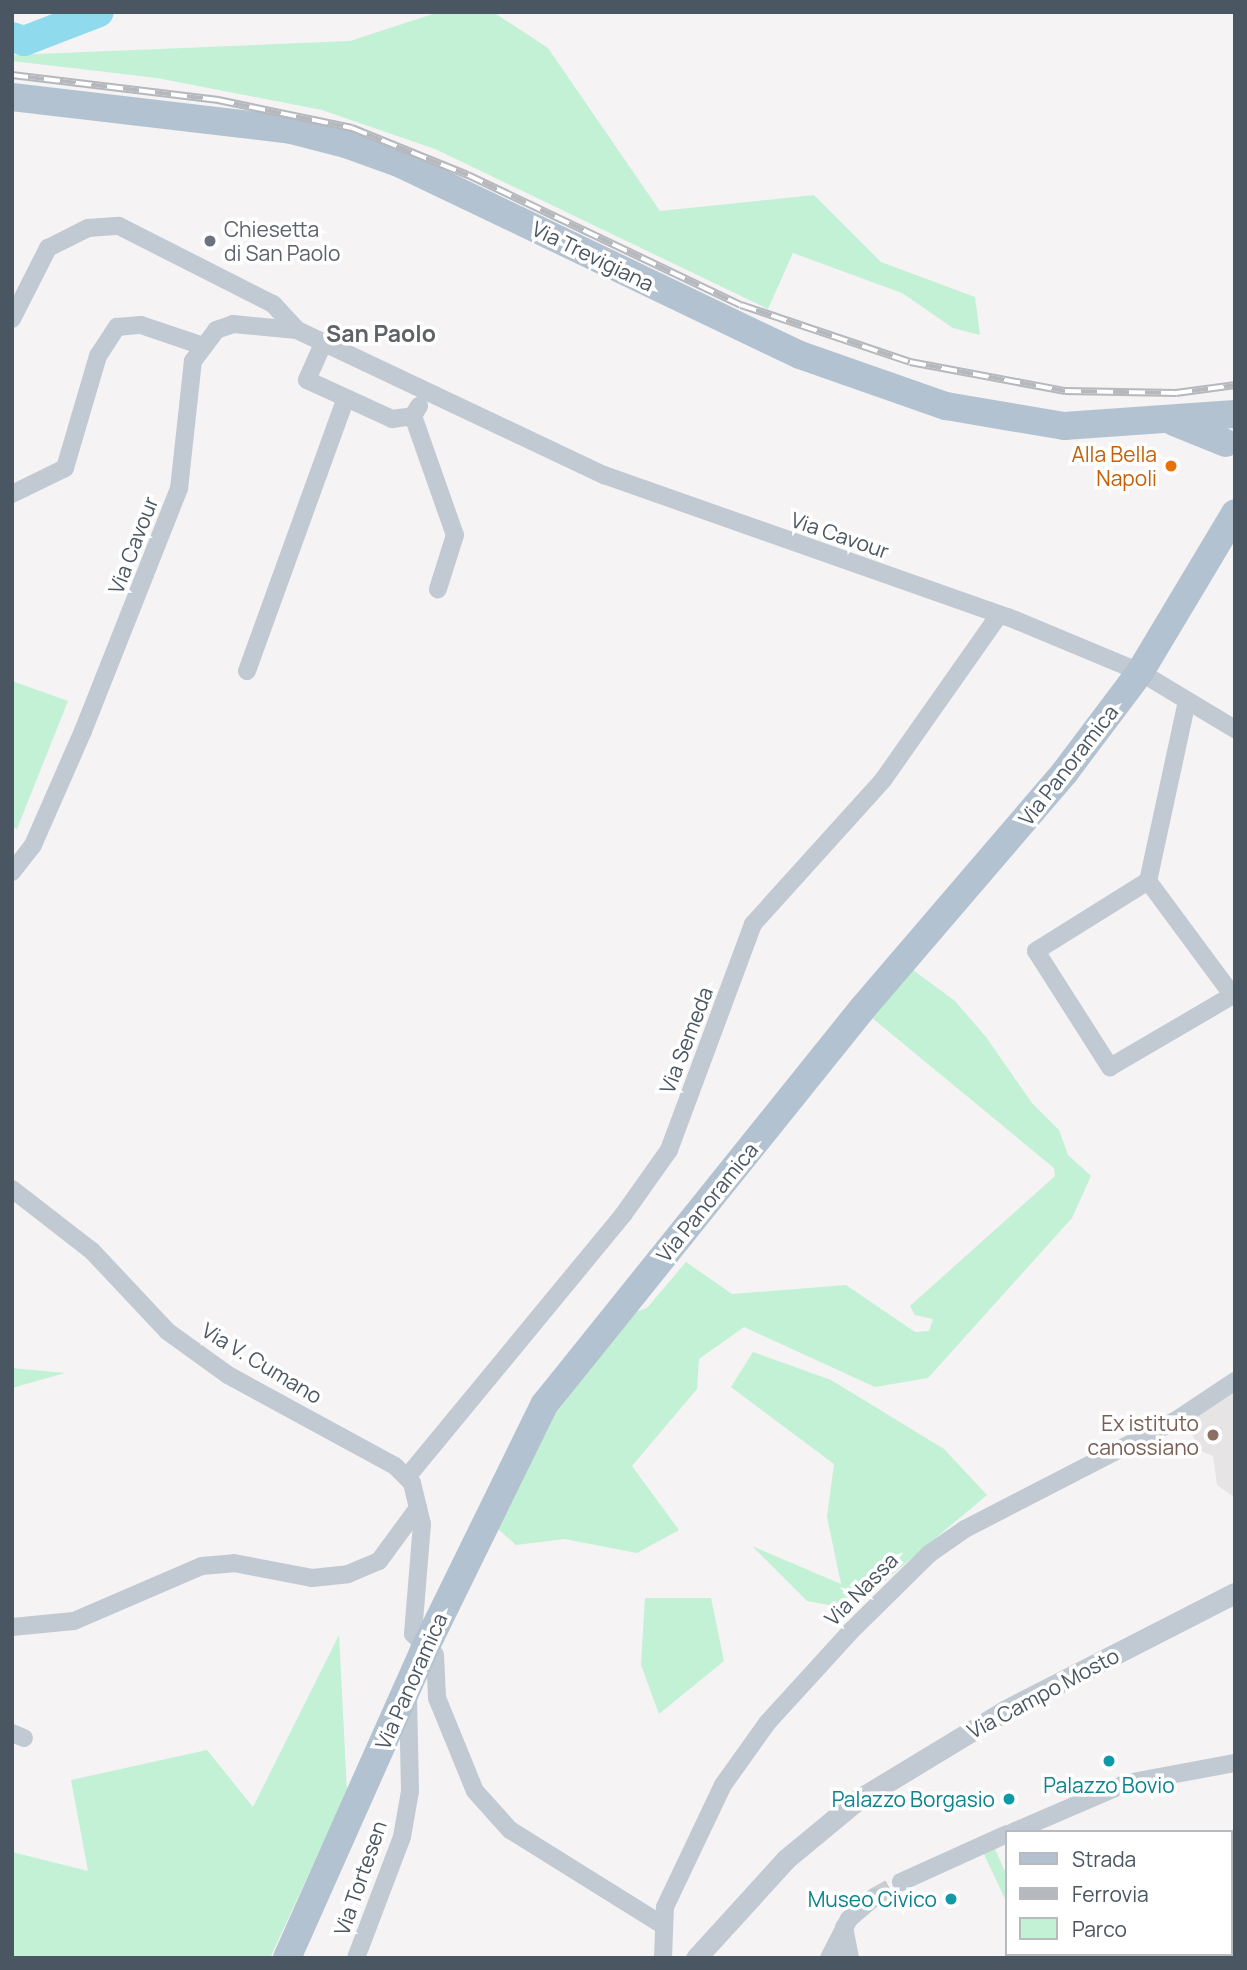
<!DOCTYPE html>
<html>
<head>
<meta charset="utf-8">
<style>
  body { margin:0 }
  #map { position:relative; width:1247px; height:1970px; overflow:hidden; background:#f5f3f3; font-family:Manrope,sans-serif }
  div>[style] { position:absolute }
  .education>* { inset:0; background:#e6e4e5 }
  .green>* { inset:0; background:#c3f1d5 }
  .river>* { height:30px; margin:-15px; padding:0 15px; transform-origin:15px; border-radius:15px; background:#90daee }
  .minor-tunnel>* { height:18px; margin-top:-9px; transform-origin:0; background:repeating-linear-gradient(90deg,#caccce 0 18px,transparent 0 27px) }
  .minor>* { height:18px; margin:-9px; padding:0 9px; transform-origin:9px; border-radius:9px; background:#c1cad2 }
  .tertiary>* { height:21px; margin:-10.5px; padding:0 10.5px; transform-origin:10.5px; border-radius:10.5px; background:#c1cad2 }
  .primary>* { height:28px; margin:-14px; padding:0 14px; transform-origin:14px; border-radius:14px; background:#b3c2d1 }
  .rail>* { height:8px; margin-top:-4px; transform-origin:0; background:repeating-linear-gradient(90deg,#fff 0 16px,#b5b8bd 0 32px); box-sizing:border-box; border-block:2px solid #b5b8bd }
  .dots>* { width:19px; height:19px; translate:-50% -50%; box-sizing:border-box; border:4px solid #fff; border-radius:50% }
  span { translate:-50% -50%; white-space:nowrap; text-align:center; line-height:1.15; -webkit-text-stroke:7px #fff; paint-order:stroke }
  .worship-label { font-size:21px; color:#5b616d }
  .left { translate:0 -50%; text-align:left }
  .street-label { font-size:21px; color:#4a5661 }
  .food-label { font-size:21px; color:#c56008 }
  .right { translate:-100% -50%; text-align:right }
  .education-label { font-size:21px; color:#785e54 }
  .culture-label { font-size:21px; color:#0d838f }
  .neighbourhood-label { font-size:23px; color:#5f6368; font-weight:700 }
  .frame { position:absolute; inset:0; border:14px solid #4a5661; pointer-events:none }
  .legend { position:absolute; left:1005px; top:1830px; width:228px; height:126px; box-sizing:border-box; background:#fff; border:2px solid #b7bbc0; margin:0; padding:9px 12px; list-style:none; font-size:21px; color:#4a5661 }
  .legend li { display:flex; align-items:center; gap:14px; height:35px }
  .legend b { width:35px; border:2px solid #b7bbc0 }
</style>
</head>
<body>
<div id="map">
  <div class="education">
    <div style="clip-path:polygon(1235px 1388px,1235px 1498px,1217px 1485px,1213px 1456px,1198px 1450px,1187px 1420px)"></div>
  </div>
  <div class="green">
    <div style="clip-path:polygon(439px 12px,493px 12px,548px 48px,660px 211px,814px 195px,881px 262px,975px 297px,980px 335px,953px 328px,902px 293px,793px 253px,768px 309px,435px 149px,322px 110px,157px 78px,12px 61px,12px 55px,350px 41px)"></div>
    <div style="clip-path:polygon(12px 681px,68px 701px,17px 829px,12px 827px)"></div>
    <div style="clip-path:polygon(913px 970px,955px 1001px,986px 1037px,1032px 1103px,1059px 1130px,1068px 1155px,1091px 1176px,1072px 1218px,928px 1378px,875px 1387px,744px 1327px,699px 1359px,697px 1389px,632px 1466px,679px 1530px,637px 1553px,564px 1539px,516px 1545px,497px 1528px,552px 1418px,635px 1312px,647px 1308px,686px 1262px,732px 1294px,846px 1285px,915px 1332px,929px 1331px,933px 1319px,915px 1315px,910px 1306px,1055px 1176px,1054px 1168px,871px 1017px)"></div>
    <div style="clip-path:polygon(753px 1352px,831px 1380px,944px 1449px,987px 1495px,851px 1609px,807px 1601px,752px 1546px,841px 1584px,827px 1517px,834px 1464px,731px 1387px)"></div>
    <div style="clip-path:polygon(12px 1368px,65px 1373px,12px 1388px)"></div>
    <div style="clip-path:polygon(645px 1598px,711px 1598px,724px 1661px,659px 1714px,641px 1665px)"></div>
    <div style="clip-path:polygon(339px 1635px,347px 1791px,270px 1958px,12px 1958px,12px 1852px,88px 1871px,71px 1780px,207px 1750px,253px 1807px)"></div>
    <div style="clip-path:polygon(994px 1847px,1007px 1876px,1005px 1899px,983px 1852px)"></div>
  </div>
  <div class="river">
    <div style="left:12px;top:37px;width:13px;rotate:18deg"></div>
    <div style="left:24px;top:41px;width:80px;rotate:-21.1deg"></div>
  </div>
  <div class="minor-tunnel">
    <div style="left:874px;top:1897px;width:31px;rotate:-29deg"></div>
  </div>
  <div class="minor">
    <div style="left:12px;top:319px;width:80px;rotate:-63.1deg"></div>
    <div style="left:48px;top:248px;width:45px;rotate:-26.6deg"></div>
    <div style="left:88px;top:228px;width:31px;rotate:-4deg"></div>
    <div style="left:119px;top:226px;width:173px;rotate:26.9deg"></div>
    <div style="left:273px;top:304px;width:35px;rotate:47deg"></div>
    <div style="left:322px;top:346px;width:37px;rotate:114deg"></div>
    <div style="left:307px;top:380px;width:94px;rotate:24.6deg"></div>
    <div style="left:392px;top:419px;width:21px;rotate:-8deg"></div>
    <div style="left:413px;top:416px;width:12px;rotate:-59deg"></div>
    <div style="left:413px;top:416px;width:126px;rotate:70.6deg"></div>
    <div style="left:455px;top:535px;width:57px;rotate:107.5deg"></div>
    <div style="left:12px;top:494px;width:59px;rotate:-26.1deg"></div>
    <div style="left:65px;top:468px;width:117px;rotate:-73.6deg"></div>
    <div style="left:98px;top:356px;width:35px;rotate:-57deg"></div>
    <div style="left:117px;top:327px;width:24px;rotate:-5deg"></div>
    <div style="left:141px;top:325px;width:62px;rotate:18.7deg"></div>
    <div style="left:247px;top:671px;width:290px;rotate:-70.1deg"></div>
    <div style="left:1187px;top:701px;width:184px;rotate:102.2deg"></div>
    <div style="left:1148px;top:881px;width:132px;rotate:148deg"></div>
    <div style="left:1036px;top:951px;width:138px;rotate:57.5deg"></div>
    <div style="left:1110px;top:1067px;width:145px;rotate:-30.3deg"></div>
    <div style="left:12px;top:872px;width:34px;rotate:-52deg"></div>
    <div style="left:33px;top:845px;width:124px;rotate:-66.3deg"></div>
    <div style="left:83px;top:731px;width:260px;rotate:-68.4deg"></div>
    <div style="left:179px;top:489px;width:129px;rotate:-83.8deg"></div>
    <div style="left:193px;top:361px;width:39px;rotate:-53deg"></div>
    <div style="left:216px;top:330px;width:18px;rotate:-19deg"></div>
    <div style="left:233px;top:324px;width:64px;rotate:5.4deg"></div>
    <div style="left:297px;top:330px;width:340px;rotate:25.3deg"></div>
    <div style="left:604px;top:475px;width:428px;rotate:19.4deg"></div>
    <div style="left:1008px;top:617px;width:143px;rotate:22.6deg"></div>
    <div style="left:1140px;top:672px;width:111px;rotate:31deg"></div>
    <div style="left:1148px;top:881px;width:139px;rotate:53.5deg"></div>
    <div style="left:12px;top:1189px;width:101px;rotate:37.8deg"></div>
    <div style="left:92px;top:1251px;width:110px;rotate:46.8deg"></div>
    <div style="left:167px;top:1331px;width:75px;rotate:35.8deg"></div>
    <div style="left:228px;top:1375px;width:190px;rotate:28.6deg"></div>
    <div style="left:395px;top:1466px;width:24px;rotate:45deg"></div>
    <div style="left:412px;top:1483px;width:42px;rotate:76.3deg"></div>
    <div style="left:422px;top:1524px;width:110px;rotate:94.7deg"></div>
    <div style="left:413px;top:1634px;width:30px;rotate:44deg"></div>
    <div style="left:435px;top:1655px;width:43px;rotate:87.3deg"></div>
    <div style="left:437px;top:1698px;width:100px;rotate:67.8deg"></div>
    <div style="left:475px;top:1791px;width:52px;rotate:48.1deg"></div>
    <div style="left:510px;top:1830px;width:178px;rotate:31.9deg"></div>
    <div style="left:407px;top:1477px;width:340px;rotate:-50.5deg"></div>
    <div style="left:623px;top:1215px;width:80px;rotate:-54.7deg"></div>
    <div style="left:669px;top:1150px;width:241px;rotate:-69.6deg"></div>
    <div style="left:753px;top:924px;width:194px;rotate:-47.9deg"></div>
    <div style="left:883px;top:780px;width:202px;rotate:-54.9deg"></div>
    <div style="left:12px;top:1627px;width:62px;rotate:-5.5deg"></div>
    <div style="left:74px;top:1621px;width:139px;rotate:-23.3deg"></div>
    <div style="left:202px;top:1566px;width:32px;rotate:-5deg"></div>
    <div style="left:234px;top:1563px;width:79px;rotate:10.9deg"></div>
    <div style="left:312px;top:1578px;width:36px;rotate:-6deg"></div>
    <div style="left:348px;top:1574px;width:34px;rotate:-23deg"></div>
    <div style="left:379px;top:1561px;width:66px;rotate:-53.7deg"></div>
    <div style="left:12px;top:1733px;width:13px;rotate:23deg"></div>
    <div style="left:1013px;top:1832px;width:124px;rotate:-23.3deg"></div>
    <div style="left:1127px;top:1783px;width:110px;rotate:-10.5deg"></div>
    <div style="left:901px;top:1882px;width:116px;rotate:-24.4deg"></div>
    <div style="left:844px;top:1927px;width:32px;rotate:79deg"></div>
    <div style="left:356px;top:1958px;width:129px;rotate:-69.2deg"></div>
    <div style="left:402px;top:1837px;width:47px;rotate:-80.1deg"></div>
    <div style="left:410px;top:1791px;width:93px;rotate:-91.2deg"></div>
    <div style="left:663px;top:1958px;width:51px;rotate:-87.8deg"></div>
    <div style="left:665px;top:1907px;width:135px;rotate:-64.6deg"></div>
    <div style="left:723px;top:1785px;width:77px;rotate:-54.5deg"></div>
    <div style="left:768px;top:1722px;width:123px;rotate:-47.6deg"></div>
    <div style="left:851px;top:1631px;width:110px;rotate:-44.6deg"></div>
    <div style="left:929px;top:1554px;width:44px;rotate:-34.8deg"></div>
    <div style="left:965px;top:1529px;width:240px;rotate:-27.3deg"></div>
    <div style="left:1178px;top:1419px;width:69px;rotate:-33.7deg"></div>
    <div style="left:829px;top:1958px;width:44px;rotate:-62.9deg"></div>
    <div style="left:849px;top:1919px;width:33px;rotate:-41deg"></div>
  </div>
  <div class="tertiary">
    <div style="left:696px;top:1958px;width:134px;rotate:-47.7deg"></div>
    <div style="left:786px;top:1859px;width:91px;rotate:-39.6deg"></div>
    <div style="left:856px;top:1801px;width:175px;rotate:-31.2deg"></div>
    <div style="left:1006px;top:1710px;width:257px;rotate:-27.1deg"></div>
  </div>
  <div class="primary">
    <div style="left:12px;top:97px;width:281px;rotate:6.7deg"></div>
    <div style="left:291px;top:130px;width:57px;rotate:14.3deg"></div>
    <div style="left:346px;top:144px;width:59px;rotate:20deg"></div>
    <div style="left:401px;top:164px;width:442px;rotate:25.6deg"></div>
    <div style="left:800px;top:355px;width:155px;rotate:19.3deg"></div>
    <div style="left:946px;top:406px;width:120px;rotate:9.6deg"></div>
    <div style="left:1064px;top:426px;width:171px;rotate:-4deg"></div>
    <div style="left:1174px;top:422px;width:56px;rotate:22deg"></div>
    <div style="left:287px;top:1958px;width:337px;rotate:-66deg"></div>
    <div style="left:424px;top:1650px;width:273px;rotate:-63.9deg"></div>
    <div style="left:544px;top:1405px;width:508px;rotate:-51.23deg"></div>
    <div style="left:862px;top:1009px;width:312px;rotate:-49.4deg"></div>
    <div style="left:1065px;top:772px;width:125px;rotate:-53.1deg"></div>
    <div style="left:1140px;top:672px;width:185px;rotate:-59.1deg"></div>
  </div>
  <div class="rail">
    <div style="left:12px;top:75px;width:208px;rotate:6.9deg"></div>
    <div style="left:218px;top:100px;width:137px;rotate:11.8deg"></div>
    <div style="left:352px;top:128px;width:125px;rotate:22.1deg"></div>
    <div style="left:468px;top:175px;width:302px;rotate:25.5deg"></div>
    <div style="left:741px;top:305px;width:178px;rotate:18.6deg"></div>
    <div style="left:910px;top:362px;width:158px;rotate:10.6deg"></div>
    <div style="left:1065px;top:391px;width:111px;rotate:1deg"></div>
    <div style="left:1176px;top:393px;width:60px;rotate:-7.7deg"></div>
  </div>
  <div class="dots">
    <div style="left:210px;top:241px;background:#6b7280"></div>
    <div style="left:1171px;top:466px;background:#e8710a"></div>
    <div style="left:1213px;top:1435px;background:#8d6e63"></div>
    <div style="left:1109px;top:1761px;background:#0f9aa8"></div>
    <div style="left:1009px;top:1799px;background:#0f9aa8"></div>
    <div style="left:951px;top:1899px;background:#0f9aa8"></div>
  </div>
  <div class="worship-label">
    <span class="left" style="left:224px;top:241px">Chiesetta<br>di San Paolo</span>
  </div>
  <div class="street-label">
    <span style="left:593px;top:256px;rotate:26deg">Via Trevigiana</span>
    <span style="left:840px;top:535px;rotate:19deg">Via Cavour</span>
    <span style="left:133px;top:545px;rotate:-69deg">Via Cavour</span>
    <span style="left:1068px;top:765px;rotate:-52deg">Via Panoramica</span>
    <span style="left:686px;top:1040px;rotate:-69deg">Via Semeda</span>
    <span style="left:707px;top:1202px;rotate:-51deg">Via Panoramica</span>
    <span style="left:262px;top:1363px;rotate:31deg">Via V. Cumano</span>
    <span style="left:861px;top:1589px;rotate:-45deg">Via Nassa</span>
    <span style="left:411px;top:1681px;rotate:-66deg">Via Panoramica</span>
    <span style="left:1043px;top:1693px;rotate:-28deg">Via Campo Mosto</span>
    <span style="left:360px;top:1878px;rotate:-71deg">Via Tortesen</span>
  </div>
  <div class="food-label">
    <span class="right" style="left:1157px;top:466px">Alla Bella<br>Napoli</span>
  </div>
  <div class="education-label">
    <span class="right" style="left:1199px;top:1435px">Ex istituto<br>canossiano</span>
  </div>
  <div class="culture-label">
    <span style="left:1109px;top:1785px">Palazzo Bovio</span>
    <span class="right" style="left:995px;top:1799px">Palazzo Borgasio</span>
    <span class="right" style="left:937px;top:1899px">Museo Civico</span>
  </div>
  <div class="neighbourhood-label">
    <span style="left:381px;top:333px">San Paolo</span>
  </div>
  <div class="frame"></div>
  <ul class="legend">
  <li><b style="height:9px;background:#b3c2d1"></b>Strada</li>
  <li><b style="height:9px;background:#b5b8bd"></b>Ferrovia</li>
  <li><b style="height:19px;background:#c3f1d5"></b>Parco</li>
  </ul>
</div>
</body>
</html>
